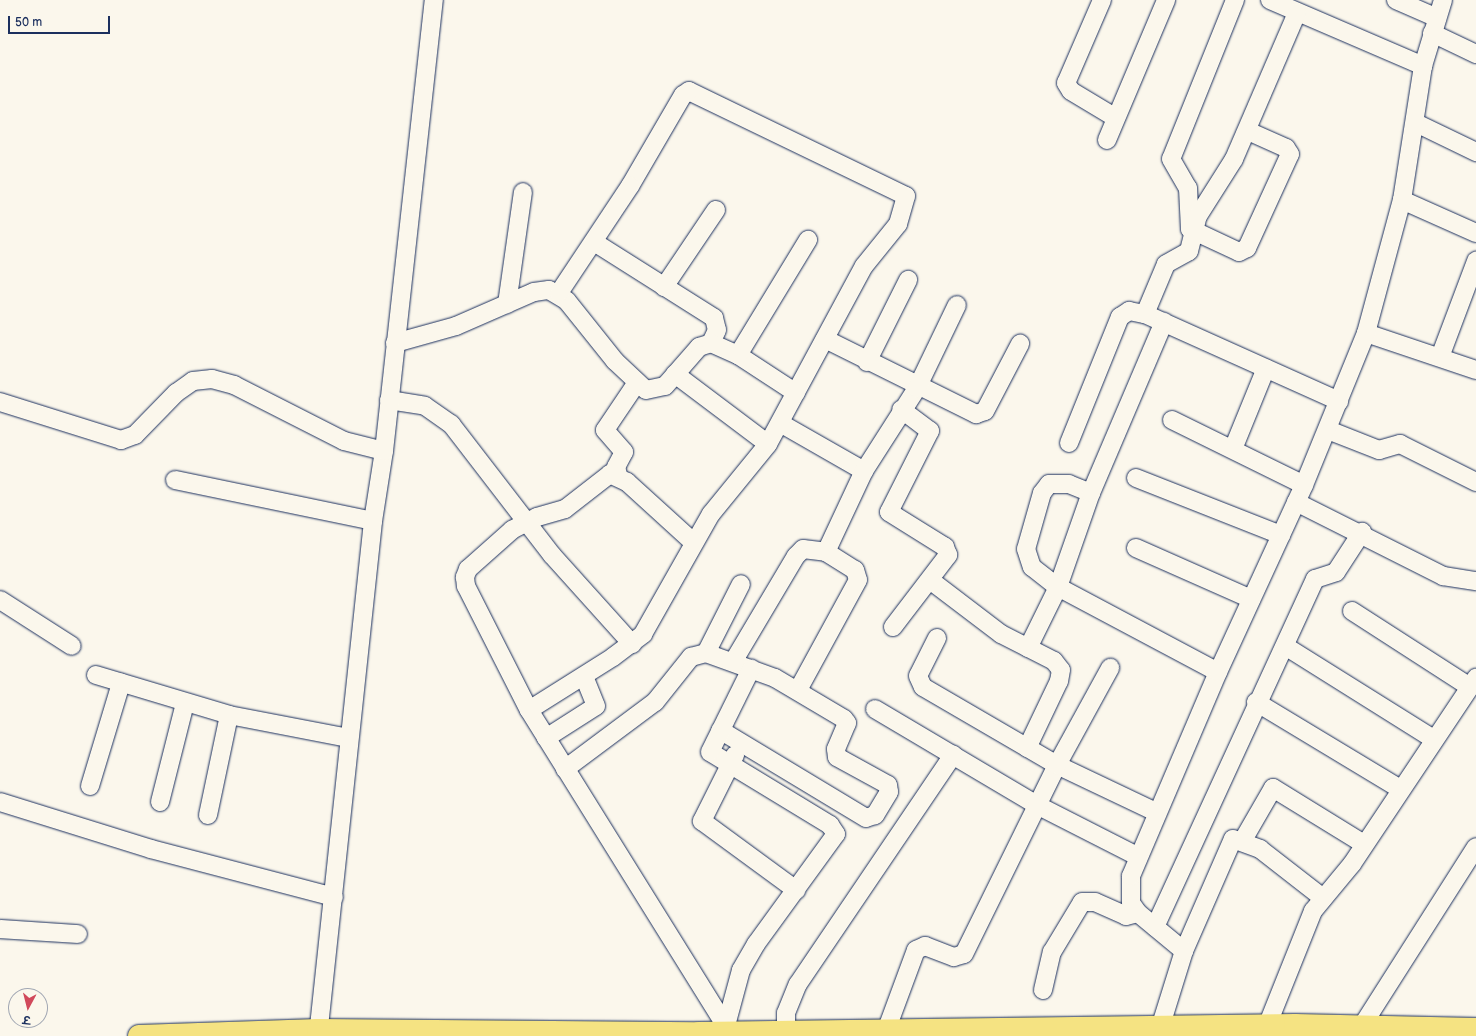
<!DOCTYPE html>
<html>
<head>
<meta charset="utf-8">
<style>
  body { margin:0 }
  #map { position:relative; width:1476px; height:1036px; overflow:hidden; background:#fbf7ec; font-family:"Balsamiq Sans","Playpen Sans Deva",sans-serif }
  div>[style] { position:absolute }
  .roads { filter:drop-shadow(0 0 1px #1b2f5e) drop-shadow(0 0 1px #1b2f5e) }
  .minor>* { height:18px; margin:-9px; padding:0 9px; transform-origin:9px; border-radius:9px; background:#fbf7ec }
  .major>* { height:22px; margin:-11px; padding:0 11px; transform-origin:11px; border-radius:11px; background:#f5e382 }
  span { translate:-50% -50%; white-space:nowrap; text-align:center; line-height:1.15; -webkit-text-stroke:3.5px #fbf7ec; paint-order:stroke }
  .north { position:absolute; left:8px; top:988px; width:40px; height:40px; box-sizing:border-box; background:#fbf7ec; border:1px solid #a1a7b3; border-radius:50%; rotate:187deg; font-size:11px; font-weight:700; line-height:16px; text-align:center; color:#1b2f5e }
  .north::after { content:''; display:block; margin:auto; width:14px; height:18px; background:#d1495b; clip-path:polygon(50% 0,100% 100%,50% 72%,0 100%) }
  .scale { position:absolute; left:8px; top:16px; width:102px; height:18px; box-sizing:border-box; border:2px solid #1b2f5e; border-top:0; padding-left:5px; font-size:12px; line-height:14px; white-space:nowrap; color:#1b2f5e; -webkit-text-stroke:3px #fbf7ec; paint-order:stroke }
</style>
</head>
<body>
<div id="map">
  <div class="roads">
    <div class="minor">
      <div style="left:1102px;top:0;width:90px;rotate:113.4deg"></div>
      <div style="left:1066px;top:83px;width:9px;rotate:58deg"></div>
      <div style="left:1071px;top:91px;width:52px;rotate:31deg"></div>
      <div style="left:1235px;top:0;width:171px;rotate:111.9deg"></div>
      <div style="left:1171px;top:159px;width:34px;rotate:60deg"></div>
      <div style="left:1188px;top:188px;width:41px;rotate:87.2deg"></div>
      <div style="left:1190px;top:229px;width:54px;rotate:25.1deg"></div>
      <div style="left:1239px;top:252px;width:9px;rotate:-27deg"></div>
      <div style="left:1247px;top:248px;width:103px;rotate:-65.4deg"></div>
      <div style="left:1290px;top:154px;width:7px;rotate:-124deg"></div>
      <div style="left:1286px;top:148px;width:42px;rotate:-155.9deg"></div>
      <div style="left:1270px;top:0;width:167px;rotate:23.3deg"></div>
      <div style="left:1396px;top:0;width:45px;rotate:23.7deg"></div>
      <div style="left:1432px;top:33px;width:49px;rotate:25.5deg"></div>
      <div style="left:1416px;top:123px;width:67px;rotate:25.8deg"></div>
      <div style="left:1107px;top:140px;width:152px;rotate:-67.1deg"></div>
      <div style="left:1402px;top:200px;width:81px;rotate:24deg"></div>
      <div style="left:594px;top:242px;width:142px;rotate:32.3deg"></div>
      <div style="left:714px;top:318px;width:12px;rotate:76deg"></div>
      <div style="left:717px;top:330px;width:14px;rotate:115deg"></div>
      <div style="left:664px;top:287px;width:93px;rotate:-56deg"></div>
      <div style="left:507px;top:304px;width:113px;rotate:-81.9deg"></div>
      <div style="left:1145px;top:314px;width:54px;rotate:-67.2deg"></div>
      <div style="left:1166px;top:264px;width:26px;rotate:-29deg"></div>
      <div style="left:1189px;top:251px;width:36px;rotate:-76deg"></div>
      <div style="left:1198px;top:216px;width:67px;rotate:-57.7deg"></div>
      <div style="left:1234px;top:159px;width:159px;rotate:-66.7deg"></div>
      <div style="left:1366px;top:333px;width:116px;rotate:18.6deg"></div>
      <div style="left:825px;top:339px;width:169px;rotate:26.4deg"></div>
      <div style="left:976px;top:414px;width:9px;rotate:-18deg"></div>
      <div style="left:985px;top:411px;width:76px;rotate:-62.4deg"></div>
      <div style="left:395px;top:343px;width:63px;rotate:-15.6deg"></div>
      <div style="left:456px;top:326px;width:85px;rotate:-23.6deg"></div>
      <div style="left:534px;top:292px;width:15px;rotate:-8deg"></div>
      <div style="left:549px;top:290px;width:21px;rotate:31deg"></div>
      <div style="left:567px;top:301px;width:77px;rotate:51.3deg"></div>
      <div style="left:615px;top:361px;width:42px;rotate:43.1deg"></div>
      <div style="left:646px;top:390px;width:19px;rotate:-12deg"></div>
      <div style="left:665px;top:386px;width:52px;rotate:-48.9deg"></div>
      <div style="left:699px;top:347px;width:13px;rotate:-18deg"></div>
      <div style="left:711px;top:343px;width:30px;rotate:24deg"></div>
      <div style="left:738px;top:355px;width:69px;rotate:33.2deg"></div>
      <div style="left:738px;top:355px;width:135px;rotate:-58.7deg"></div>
      <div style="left:1440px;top:357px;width:103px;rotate:-69.4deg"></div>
      <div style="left:867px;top:362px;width:92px;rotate:-63.4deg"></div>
      <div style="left:675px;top:374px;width:116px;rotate:37deg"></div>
      <div style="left:389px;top:400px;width:36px;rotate:9deg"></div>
      <div style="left:425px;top:406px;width:32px;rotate:35deg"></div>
      <div style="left:451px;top:424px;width:165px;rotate:52.4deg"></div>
      <div style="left:552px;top:555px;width:120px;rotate:48deg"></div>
      <div style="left:0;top:402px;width:127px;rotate:17.4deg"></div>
      <div style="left:121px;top:440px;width:15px;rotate:-20deg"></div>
      <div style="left:135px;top:435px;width:59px;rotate:-45.7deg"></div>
      <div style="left:176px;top:393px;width:21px;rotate:-35deg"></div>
      <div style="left:193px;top:381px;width:19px;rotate:-6deg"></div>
      <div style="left:212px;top:379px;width:23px;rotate:15deg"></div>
      <div style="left:234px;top:385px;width:123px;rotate:27deg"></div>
      <div style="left:344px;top:441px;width:41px;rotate:14deg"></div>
      <div style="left:1172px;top:420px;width:147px;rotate:26.2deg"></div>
      <div style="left:780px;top:423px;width:97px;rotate:29.7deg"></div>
      <div style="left:1328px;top:430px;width:55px;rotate:21.4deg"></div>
      <div style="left:1379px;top:450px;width:22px;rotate:-16deg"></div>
      <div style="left:1400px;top:444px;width:85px;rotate:26.6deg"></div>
      <div style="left:1069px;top:443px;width:136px;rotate:-68deg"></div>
      <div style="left:1120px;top:317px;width:11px;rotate:-34deg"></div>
      <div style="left:1129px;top:311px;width:16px;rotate:11deg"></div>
      <div style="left:1145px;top:314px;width:213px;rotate:24.2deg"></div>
      <div style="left:1233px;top:449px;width:87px;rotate:-67.8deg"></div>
      <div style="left:618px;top:475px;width:8px;rotate:-104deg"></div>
      <div style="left:616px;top:467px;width:17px;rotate:-62deg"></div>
      <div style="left:624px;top:452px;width:29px;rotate:-131deg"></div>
      <div style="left:605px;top:430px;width:55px;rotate:-56deg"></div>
      <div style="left:1136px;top:478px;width:156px;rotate:21.5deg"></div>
      <div style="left:175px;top:480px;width:202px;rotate:11.7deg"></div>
      <div style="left:1091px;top:493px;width:24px;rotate:-158deg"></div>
      <div style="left:1069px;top:484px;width:20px;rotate:180deg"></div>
      <div style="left:1049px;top:484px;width:11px;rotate:128deg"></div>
      <div style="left:1042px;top:493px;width:58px;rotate:105.9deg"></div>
      <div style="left:1026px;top:549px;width:19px;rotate:72deg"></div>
      <div style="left:1032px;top:567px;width:33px;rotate:38deg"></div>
      <div style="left:1058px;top:587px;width:181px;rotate:28deg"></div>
      <div style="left:1296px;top:502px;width:165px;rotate:26.7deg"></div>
      <div style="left:1443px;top:576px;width:33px;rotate:9deg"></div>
      <div style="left:693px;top:542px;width:89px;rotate:-137.7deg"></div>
      <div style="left:627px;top:482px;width:19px;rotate:-155deg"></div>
      <div style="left:610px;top:474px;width:57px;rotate:142.1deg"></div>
      <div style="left:565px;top:509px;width:29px;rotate:164deg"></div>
      <div style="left:537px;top:517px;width:28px;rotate:153deg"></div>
      <div style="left:512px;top:530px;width:59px;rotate:138.4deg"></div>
      <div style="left:468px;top:569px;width:9px;rotate:111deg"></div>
      <div style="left:465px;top:577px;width:9px;rotate:84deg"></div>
      <div style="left:466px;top:586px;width:139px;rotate:63.1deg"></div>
      <div style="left:529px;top:710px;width:372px;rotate:58.1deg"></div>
      <div style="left:1136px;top:548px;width:126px;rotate:23.9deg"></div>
      <div style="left:826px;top:552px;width:89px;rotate:-64.9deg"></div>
      <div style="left:864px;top:471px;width:98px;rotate:-57.4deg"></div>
      <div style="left:917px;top:388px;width:92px;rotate:-64.3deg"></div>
      <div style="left:930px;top:580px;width:89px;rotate:37.3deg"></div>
      <div style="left:1001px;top:634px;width:59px;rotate:27deg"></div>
      <div style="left:1054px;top:661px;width:11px;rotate:52deg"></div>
      <div style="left:1061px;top:670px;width:11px;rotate:100deg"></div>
      <div style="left:1059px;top:681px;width:74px;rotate:115.5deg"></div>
      <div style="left:0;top:600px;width:85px;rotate:32.6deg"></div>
      <div style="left:1352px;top:611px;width:140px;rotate:32.8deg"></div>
      <div style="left:893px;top:627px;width:91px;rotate:-52.6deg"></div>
      <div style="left:948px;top:555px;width:9px;rotate:-111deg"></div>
      <div style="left:945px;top:547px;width:66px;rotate:-148deg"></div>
      <div style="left:889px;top:512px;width:91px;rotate:-63.2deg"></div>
      <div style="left:930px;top:431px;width:36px;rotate:-143deg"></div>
      <div style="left:937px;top:638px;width:42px;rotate:116.6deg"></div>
      <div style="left:918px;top:676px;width:12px;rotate:66deg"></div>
      <div style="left:923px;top:687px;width:155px;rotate:30.2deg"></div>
      <div style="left:1057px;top:765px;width:110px;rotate:25.4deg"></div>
      <div style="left:1285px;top:646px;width:175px;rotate:32.1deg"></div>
      <div style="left:1028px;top:648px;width:68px;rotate:-63.8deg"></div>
      <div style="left:1058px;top:587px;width:100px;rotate:-70.7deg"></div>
      <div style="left:1091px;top:493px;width:186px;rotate:-66.9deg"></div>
      <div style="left:706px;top:653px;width:77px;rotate:-63.1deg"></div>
      <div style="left:733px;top:662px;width:123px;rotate:-59.3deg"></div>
      <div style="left:796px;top:556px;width:10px;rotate:-45deg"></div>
      <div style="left:803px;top:549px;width:23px;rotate:7deg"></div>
      <div style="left:826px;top:552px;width:34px;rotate:32deg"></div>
      <div style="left:855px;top:570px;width:10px;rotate:73deg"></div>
      <div style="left:858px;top:580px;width:125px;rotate:118.6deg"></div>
      <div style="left:96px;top:675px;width:139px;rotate:16.7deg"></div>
      <div style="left:229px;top:715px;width:121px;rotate:10.9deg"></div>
      <div style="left:1256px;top:702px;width:168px;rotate:31.1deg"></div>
      <div style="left:875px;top:709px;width:188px;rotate:30.7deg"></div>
      <div style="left:1037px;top:805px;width:112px;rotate:27deg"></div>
      <div style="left:529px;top:710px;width:99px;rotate:-32.2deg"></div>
      <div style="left:613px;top:657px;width:38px;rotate:-37deg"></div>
      <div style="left:643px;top:634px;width:138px;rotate:-60.5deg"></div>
      <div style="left:711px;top:514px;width:90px;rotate:-50.8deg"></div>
      <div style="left:768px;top:444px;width:202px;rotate:-61.7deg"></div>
      <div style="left:864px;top:266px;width:54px;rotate:-51deg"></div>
      <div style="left:898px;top:224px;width:29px;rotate:-74deg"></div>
      <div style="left:906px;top:196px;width:241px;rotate:-154.2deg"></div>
      <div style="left:689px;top:91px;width:7px;rotate:146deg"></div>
      <div style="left:683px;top:95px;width:105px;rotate:120.2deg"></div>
      <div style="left:630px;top:186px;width:128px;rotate:123.6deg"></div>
      <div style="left:546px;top:738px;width:59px;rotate:-32.6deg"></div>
      <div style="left:596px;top:706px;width:32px;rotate:-112deg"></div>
      <div style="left:735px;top:755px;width:74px;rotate:116.6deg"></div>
      <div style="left:702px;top:821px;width:117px;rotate:36.3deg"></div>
      <div style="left:565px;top:769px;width:112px;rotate:-36.7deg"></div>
      <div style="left:655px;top:702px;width:58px;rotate:-51.3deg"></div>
      <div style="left:691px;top:657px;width:16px;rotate:-15deg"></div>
      <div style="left:706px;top:653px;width:73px;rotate:19.9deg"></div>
      <div style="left:775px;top:678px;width:80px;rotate:30.7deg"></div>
      <div style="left:844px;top:719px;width:5px;rotate:53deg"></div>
      <div style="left:847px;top:723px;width:28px;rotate:113deg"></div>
      <div style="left:836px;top:749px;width:8px;rotate:83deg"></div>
      <div style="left:837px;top:757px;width:58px;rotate:28.8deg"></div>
      <div style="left:888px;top:785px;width:7px;rotate:82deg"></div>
      <div style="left:889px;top:792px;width:27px;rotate:121deg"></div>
      <div style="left:875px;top:815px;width:9px;rotate:162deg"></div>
      <div style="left:866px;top:818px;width:170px;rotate:-148.9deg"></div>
      <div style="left:90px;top:786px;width:108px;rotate:-73.2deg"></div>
      <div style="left:0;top:802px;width:158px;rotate:17.3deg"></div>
      <div style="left:151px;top:849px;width:189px;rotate:14.7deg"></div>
      <div style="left:160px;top:802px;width:102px;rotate:-75.8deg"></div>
      <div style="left:208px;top:815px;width:102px;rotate:-78.1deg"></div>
      <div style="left:1243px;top:840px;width:60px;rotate:-60deg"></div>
      <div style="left:1273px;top:788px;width:107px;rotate:31.6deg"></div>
      <div style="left:1155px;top:927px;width:383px;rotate:-65.3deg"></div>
      <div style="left:1315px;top:579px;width:22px;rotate:-18deg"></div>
      <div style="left:1336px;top:572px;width:48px;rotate:-57deg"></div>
      <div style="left:0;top:929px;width:78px;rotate:3.7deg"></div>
      <div style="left:1184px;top:951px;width:122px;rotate:-66.4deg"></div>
      <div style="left:1233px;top:839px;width:29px;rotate:20deg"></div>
      <div style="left:1260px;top:849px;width:80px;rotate:37.9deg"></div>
      <div style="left:1043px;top:990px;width:39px;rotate:-77deg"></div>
      <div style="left:1052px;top:952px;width:58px;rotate:-59deg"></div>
      <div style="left:1082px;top:902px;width:13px"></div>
      <div style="left:1095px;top:902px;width:34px;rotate:24deg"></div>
      <div style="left:1126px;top:916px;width:12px;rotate:-14deg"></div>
      <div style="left:1267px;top:1026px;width:124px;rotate:-68.2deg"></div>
      <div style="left:1313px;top:911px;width:61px;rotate:-50.3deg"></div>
      <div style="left:1352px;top:864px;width:224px;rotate:-56.3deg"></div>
      <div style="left:1362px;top:1026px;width:212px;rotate:-57.5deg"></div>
      <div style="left:1160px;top:1028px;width:81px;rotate:-72.7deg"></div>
      <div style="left:1184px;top:951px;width:60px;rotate:-140.4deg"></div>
      <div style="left:1138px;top:913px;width:12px;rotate:-125deg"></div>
      <div style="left:1131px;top:903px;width:27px;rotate:-90deg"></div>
      <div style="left:1131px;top:876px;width:222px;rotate:-66.9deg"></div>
      <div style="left:1218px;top:672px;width:206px;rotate:-65.3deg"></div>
      <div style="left:1304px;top:485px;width:164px;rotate:-67.8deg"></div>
      <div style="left:1366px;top:333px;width:138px;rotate:-74.9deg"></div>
      <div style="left:1402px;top:200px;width:136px;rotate:-81.1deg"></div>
      <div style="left:1423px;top:66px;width:69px;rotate:-73.1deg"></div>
      <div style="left:886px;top:1031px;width:86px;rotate:-69.7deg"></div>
      <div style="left:916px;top:950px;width:10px;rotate:-24deg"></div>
      <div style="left:925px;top:946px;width:31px;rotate:21deg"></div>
      <div style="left:954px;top:957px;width:10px;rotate:-17deg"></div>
      <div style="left:964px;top:954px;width:211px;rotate:-63.8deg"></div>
      <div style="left:1057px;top:765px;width:111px;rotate:-61.3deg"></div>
      <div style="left:786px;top:1032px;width:19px;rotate:-90deg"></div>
      <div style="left:786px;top:1013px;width:31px;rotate:-68deg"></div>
      <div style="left:798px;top:984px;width:277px;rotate:-55.9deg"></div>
      <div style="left:724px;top:1033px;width:65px;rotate:-74.9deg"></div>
      <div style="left:741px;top:970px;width:30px;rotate:-60deg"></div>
      <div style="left:756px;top:944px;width:136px;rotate:-54deg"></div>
      <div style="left:836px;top:834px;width:11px;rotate:-124deg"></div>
      <div style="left:830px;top:825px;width:140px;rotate:-148.7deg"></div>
      <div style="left:710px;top:752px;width:93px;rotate:-63.7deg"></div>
      <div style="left:318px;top:1036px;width:518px;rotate:-83.9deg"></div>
      <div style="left:373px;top:521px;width:71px;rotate:-81.1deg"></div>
      <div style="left:384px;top:451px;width:454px;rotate:-83.7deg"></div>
    </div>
    <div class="major">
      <div style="left:139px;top:1036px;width:179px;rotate:-1.9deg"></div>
      <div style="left:318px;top:1030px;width:381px;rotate:0.5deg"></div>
      <div style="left:699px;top:1033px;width:596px;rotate:-0.77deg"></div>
      <div style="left:1295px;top:1025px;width:181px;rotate:1.3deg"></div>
    </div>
  </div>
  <div class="north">उ</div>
  <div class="scale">50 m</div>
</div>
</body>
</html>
